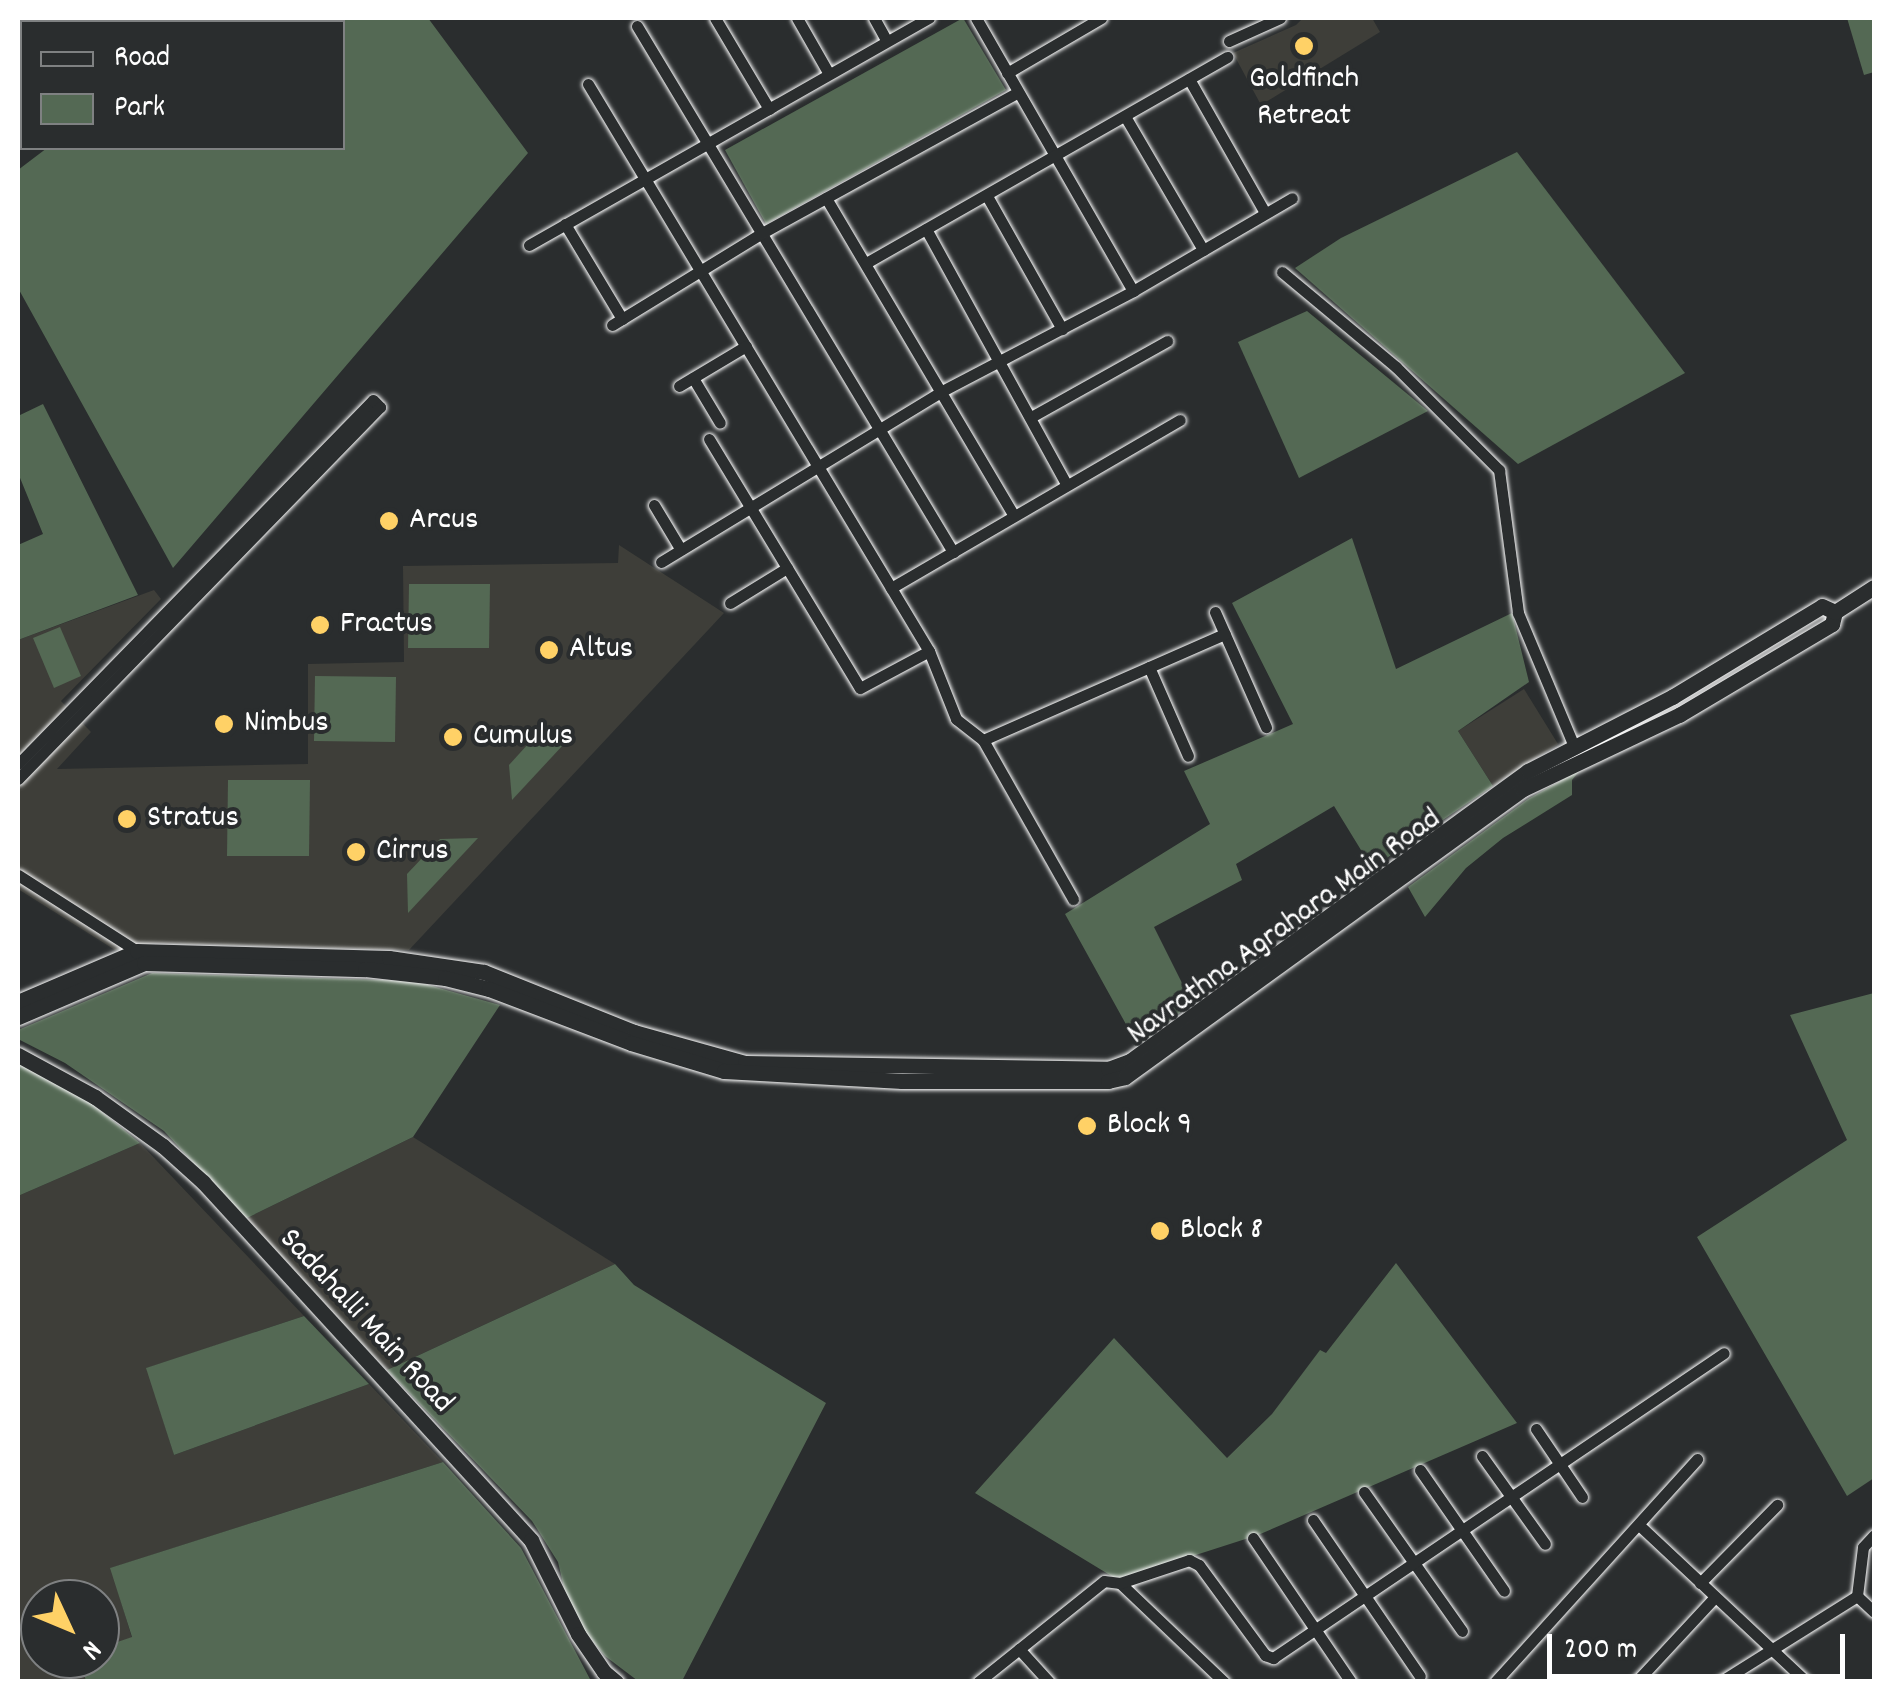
<!DOCTYPE html>
<html>
<head>
<meta charset="utf-8">
<style>
  body { margin:0 }
  #map { position:relative; width:1892px; height:1699px; overflow:hidden; background:#2a2d2e; font-family:Dekko,sans-serif }
  div>[style] { position:absolute }
  .built>* { inset:0; background:#3e3e39 }
  .green>* { inset:0; background:#546954 }
  .roads { filter:drop-shadow(0 0 2px #fff) drop-shadow(0 0 2px #fff) }
  .street>* { height:11px; margin:-5.5px; padding:0 5.5px; transform-origin:5.5px; border-radius:5.5px; background:#2a2d2e }
  .secondary>* { height:15px; margin:-7.5px; padding:0 7.5px; transform-origin:7.5px; border-radius:7.5px; background:#2a2d2e }
  .dots>* { width:28px; height:28px; translate:-50% -50%; box-sizing:border-box; border:5px solid #2a2d2e; border-radius:50% }
  span { translate:-50% -50%; white-space:nowrap; text-align:center; line-height:1.15; -webkit-text-stroke:8px #2a2d2e; paint-order:stroke }
  .poi-label { font-size:32px; color:#fff }
  .left { translate:0 -50%; text-align:left }
  .street-label { font-size:32px; color:#fff }
  .frame { position:absolute; inset:0; border:20px solid #fff; pointer-events:none }
  .legend { position:absolute; left:20px; top:20px; width:325px; height:130px; box-sizing:border-box; background:#2a2d2e; border:2px solid #7f8182; margin:0; padding:12px 18px; list-style:none; font-size:30px; color:#fff }
  .legend li { display:flex; align-items:center; gap:20px; height:50px }
  .legend b { width:50px; border:2px solid #7f8182 }
  .north { position:absolute; left:20px; top:1579px; width:100px; height:100px; box-sizing:border-box; background:#2a2d2e; border:2px solid #7f8182; border-radius:50%; rotate:134deg; font-size:28px; font-weight:700; line-height:40px; text-align:center; color:#fff }
  .north::after { content:''; display:block; margin:auto; width:35px; height:45px; background:#ffd166; clip-path:polygon(50% 0,100% 100%,50% 72%,0 100%) }
  .scale { position:absolute; left:1547px; top:1634px; width:298px; height:45px; box-sizing:border-box; border:5px solid #fff; border-top:0; padding-left:12px; font-size:30px; line-height:35px; white-space:nowrap; color:#fff; -webkit-text-stroke:8px #2a2d2e; paint-order:stroke }
</style>
</head>
<body>
<div id="map">
  <div class="built">
    <div style="clip-path:polygon(1303px 18px,1372px 18px,1380px 32px,1261px 105px,1233px 53px,1296px 25px)"></div>
    <div style="clip-path:polygon(619px 545px,724px 613px,409px 950px,154px 943px,115px 950px,18px 889px,18px 640px,154px 590px,161px 599px,61px 701px,91px 732px,57px 769px,308px 764px,308px 664px,404px 662px,403px 566px,618px 563px)"></div>
    <div style="clip-path:polygon(1524px 689px,1558px 744px,1493px 786px,1458px 731px)"></div>
    <div style="clip-path:polygon(413px 1137px,615px 1264px,387px 1370px,245px 1219px)"></div>
    <div style="clip-path:polygon(140px 1143px,304px 1316px,147px 1368px,174px 1455px,369px 1384px,443px 1462px,111px 1568px,132px 1638px,100px 1648px,100px 1599px,40px 1599px,40px 1659px,79px 1659px,86px 1681px,18px 1681px,18px 1196px)"></div>
  </div>
  <div class="green">
    <div style="clip-path:polygon(18px 18px,102px 18px,105px 22px,22px 22px,22px 143px,18px 146px)"></div>
    <div style="clip-path:polygon(221px 18px,428px 18px,528px 153px,173px 568px,18px 288px,18px 170px,47px 148px,342px 148px,342px 22px,214px 22px)"></div>
    <div style="clip-path:polygon(963px 18px,1006px 90px,766px 224px,725px 150px)"></div>
    <div style="clip-path:polygon(1847px 18px,1874px 18px,1874px 72px,1864px 75px)"></div>
    <div style="clip-path:polygon(1517px 152px,1685px 373px,1518px 464px,1295px 268px,1341px 238px)"></div>
    <div style="clip-path:polygon(1307px 311px,1428px 411px,1299px 478px,1238px 342px)"></div>
    <div style="clip-path:polygon(43px 404px,138px 595px,18px 640px,18px 545px,43px 534px,18px 473px,18px 416px)"></div>
    <div style="clip-path:polygon(1352px 538px,1396px 669px,1512px 613px,1529px 682px,1458px 731px,1493px 786px,1372px 868px,1334px 806px,1236px 864px,1242px 880px,1154px 927px,1192px 1003px,1138px 1046px,1065px 914px,1210px 824px,1184px 771px,1293px 724px,1232px 603px)"></div>
    <div style="clip-path:polygon(409px 584px,490px 584px,489px 648px,408px 648px)"></div>
    <div style="clip-path:polygon(60px 627px,81px 676px,54px 688px,33px 638px)"></div>
    <div style="clip-path:polygon(315px 676px,396px 677px,395px 742px,314px 741px)"></div>
    <div style="clip-path:polygon(529px 743px,564px 744px,512px 800px,509px 765px)"></div>
    <div style="clip-path:polygon(1580px 770px,1572px 780px,1572px 795px,1503px 838px,1466px 868px,1425px 917px,1408px 887px,1528px 799px)"></div>
    <div style="clip-path:polygon(228px 780px,310px 780px,309px 856px,227px 856px)"></div>
    <div style="clip-path:polygon(478px 838px,408px 913px,407px 874px,440px 839px)"></div>
    <div style="clip-path:polygon(152px 973px,414px 981px,500px 1005px,413px 1137px,245px 1219px,164px 1131px,65px 1063px,18px 1039px,18px 1030px)"></div>
    <div style="clip-path:polygon(1874px 993px,1874px 1478px,1847px 1496px,1697px 1237px,1847px 1140px,1790px 1015px)"></div>
    <div style="clip-path:polygon(18px 1062px,91px 1103px,140px 1143px,18px 1196px)"></div>
    <div style="clip-path:polygon(1396px 1263px,1517px 1423px,1258px 1535px,1118px 1580px,975px 1493px,1114px 1338px,1227px 1458px,1272px 1414px,1320px 1350px,1326px 1353px)"></div>
    <div style="clip-path:polygon(615px 1264px,634px 1285px,826px 1403px,682px 1681px,638px 1681px,605px 1656px,585px 1632px,565px 1592px,558px 1562px,532px 1521px,387px 1370px)"></div>
    <div style="clip-path:polygon(304px 1316px,369px 1384px,174px 1455px,146px 1368px)"></div>
    <div style="clip-path:polygon(443px 1462px,521px 1548px,591px 1681px,86px 1681px,79px 1659px,100px 1659px,100px 1648px,132px 1637px,110px 1568px)"></div>
  </div>
  <div class="roads">
    <div class="street">
      <div style="left:715px;top:18px;width:106px;rotate:59.3deg"></div>
      <div style="left:797px;top:18px;width:64px;rotate:60.3deg"></div>
      <div style="left:874px;top:18px;width:26px;rotate:61deg"></div>
      <div style="left:976px;top:18px;width:315px;rotate:60.1deg"></div>
      <div style="left:637px;top:26px;width:614px;rotate:59deg"></div>
      <div style="left:1229px;top:41px;width:56px;rotate:-24.3deg"></div>
      <div style="left:1007px;top:73px;width:109px;rotate:-30.3deg"></div>
      <div style="left:1189px;top:79px;width:154px;rotate:60.4deg"></div>
      <div style="left:588px;top:84px;width:662px;rotate:58.98deg"></div>
      <div style="left:929px;top:651px;width:73px;rotate:68.3deg"></div>
      <div style="left:956px;top:719px;width:34px;rotate:38deg"></div>
      <div style="left:983px;top:740px;width:183px;rotate:60.5deg"></div>
      <div style="left:1126px;top:118px;width:153px;rotate:59.7deg"></div>
      <div style="left:987px;top:196px;width:153px;rotate:60.6deg"></div>
      <div style="left:826px;top:198px;width:369px;rotate:59.4deg"></div>
      <div style="left:565px;top:224px;width:111px;rotate:59deg"></div>
      <div style="left:926px;top:229px;width:292px;rotate:61.2deg"></div>
      <div style="left:529px;top:245px;width:460px;rotate:-29.6deg"></div>
      <div style="left:866px;top:263px;width:416px;rotate:-29.7deg"></div>
      <div style="left:1282px;top:272px;width:148px;rotate:39.8deg"></div>
      <div style="left:1396px;top:367px;width:146px;rotate:45deg"></div>
      <div style="left:1499px;top:470px;width:144px;rotate:82.4deg"></div>
      <div style="left:1518px;top:613px;width:144px;rotate:67.2deg"></div>
      <div style="left:612px;top:325px;width:176px;rotate:-31.5deg"></div>
      <div style="left:762px;top:233px;width:292px;rotate:-28.8deg"></div>
      <div style="left:693px;top:378px;width:52px;rotate:59deg"></div>
      <div style="left:679px;top:386px;width:78px;rotate:-30.8deg"></div>
      <div style="left:1031px;top:417px;width:156px;rotate:-29.2deg"></div>
      <div style="left:709px;top:439px;width:291px;rotate:58.8deg"></div>
      <div style="left:860px;top:688px;width:78px;rotate:-28.2deg"></div>
      <div style="left:654px;top:505px;width:52px;rotate:59deg"></div>
      <div style="left:661px;top:562px;width:329px;rotate:-31.3deg"></div>
      <div style="left:942px;top:391px;width:216px;rotate:-27.6deg"></div>
      <div style="left:1133px;top:291px;width:184px;rotate:-30.3deg"></div>
      <div style="left:891px;top:588px;width:334px;rotate:-30.2deg"></div>
      <div style="left:730px;top:603px;width:67px;rotate:-31.6deg"></div>
      <div style="left:1215px;top:612px;width:126px;rotate:66.1deg"></div>
      <div style="left:1149px;top:667px;width:97px;rotate:66.3deg"></div>
      <div style="left:983px;top:740px;width:264px;rotate:-23.7deg"></div>
      <div style="left:18px;top:764px;width:508px;rotate:-45.72deg"></div>
      <div style="left:373px;top:400px;width:10px;rotate:45deg"></div>
      <div style="left:380px;top:407px;width:519px;rotate:134.22deg"></div>
      <div style="left:18px;top:875px;width:141px;rotate:32.6deg"></div>
      <div style="left:1536px;top:1429px;width:82px;rotate:55.9deg"></div>
      <div style="left:1482px;top:1456px;width:108px;rotate:54.4deg"></div>
      <div style="left:1420px;top:1470px;width:147px;rotate:55.2deg"></div>
      <div style="left:1364px;top:1492px;width:170px;rotate:54.8deg"></div>
      <div style="left:1313px;top:1520px;width:189px;rotate:55.6deg"></div>
      <div style="left:1639px;top:1525px;width:230px;rotate:43.1deg"></div>
      <div style="left:1253px;top:1538px;width:174px;rotate:55.8deg"></div>
      <div style="left:1120px;top:1583px;width:144px;rotate:43.6deg"></div>
      <div style="left:1700px;top:1583px;width:110px;rotate:-45.4deg"></div>
      <div style="left:1857px;top:1596px;width:49px;rotate:-83deg"></div>
      <div style="left:1863px;top:1547px;width:16px;rotate:-47deg"></div>
      <div style="left:1857px;top:1596px;width:23px;rotate:43deg"></div>
      <div style="left:1019px;top:1649px;width:45px;rotate:47.7deg"></div>
      <div style="left:978px;top:1682px;width:161px;rotate:-38.7deg"></div>
      <div style="left:1104px;top:1581px;width:16px;rotate:7deg"></div>
      <div style="left:1120px;top:1583px;width:73px;rotate:-18.4deg"></div>
      <div style="left:1189px;top:1560px;width:11px;rotate:27deg"></div>
      <div style="left:1199px;top:1565px;width:112px;rotate:53.7deg"></div>
      <div style="left:1265px;top:1655px;width:9px;rotate:21deg"></div>
      <div style="left:1273px;top:1658px;width:544px;rotate:-34.07deg"></div>
      <div style="left:1495px;top:1682px;width:301px;rotate:-47.8deg"></div>
      <div style="left:1636px;top:1682px;width:116px;rotate:-47.1deg"></div>
      <div style="left:1720px;top:1682px;width:162px;rotate:-32.1deg"></div>
    </div>
    <div class="secondary">
      <div style="left:18px;top:1002px;width:129px;rotate:-23.2deg"></div>
      <div style="left:137px;top:951px;width:252px;rotate:1.6deg"></div>
      <div style="left:389px;top:958px;width:96px;rotate:8.4deg"></div>
      <div style="left:484px;top:972px;width:162px;rotate:21.8deg"></div>
      <div style="left:634px;top:1032px;width:115px;rotate:15.6deg"></div>
      <div style="left:745px;top:1063px;width:363px;rotate:0.9deg"></div>
      <div style="left:1108px;top:1069px;width:23px;rotate:-20deg"></div>
      <div style="left:1130px;top:1061px;width:492px;rotate:-36.1deg"></div>
      <div style="left:1528px;top:771px;width:162px;rotate:-27.2deg"></div>
      <div style="left:1672px;top:697px;width:175px;rotate:-31.2deg"></div>
      <div style="left:1822px;top:606px;width:14px;rotate:25deg"></div>
      <div style="left:18px;top:1017px;width:137px;rotate:-23.2deg"></div>
      <div style="left:144px;top:963px;width:221px;rotate:1.6deg"></div>
      <div style="left:365px;top:969px;width:81px;rotate:6.4deg"></div>
      <div style="left:445px;top:978px;width:45px;rotate:14deg"></div>
      <div style="left:489px;top:989px;width:152px;rotate:20.8deg"></div>
      <div style="left:631px;top:1043px;width:97px;rotate:16.8deg"></div>
      <div style="left:724px;top:1071px;width:178px;rotate:3.2deg"></div>
      <div style="left:902px;top:1081px;width:206px"></div>
      <div style="left:1108px;top:1081px;width:17px;rotate:-13deg"></div>
      <div style="left:1125px;top:1077px;width:491px;rotate:-35.9deg"></div>
      <div style="left:1523px;top:789px;width:173px;rotate:-25.4deg"></div>
      <div style="left:1679px;top:715px;width:178px;rotate:-30.7deg"></div>
      <div style="left:1832px;top:624px;width:12px;rotate:-76deg"></div>
      <div style="left:1835px;top:612px;width:46px;rotate:-32.7deg"></div>
      <div style="left:18px;top:1055px;width:88px;rotate:28.6deg"></div>
      <div style="left:95px;top:1097px;width:84px;rotate:35.8deg"></div>
      <div style="left:163px;top:1146px;width:54px;rotate:42deg"></div>
      <div style="left:203px;top:1182px;width:486px;rotate:47.5deg"></div>
      <div style="left:531px;top:1540px;width:105px;rotate:63.4deg"></div>
      <div style="left:578px;top:1634px;width:46px;rotate:55.6deg"></div>
      <div style="left:604px;top:1672px;width:16px;rotate:40deg"></div>
    </div>
  </div>
  <div class="dots">
    <div style="left:1304px;top:46px;background:#ffd166"></div>
    <div style="left:389px;top:521px;background:#ffd166"></div>
    <div style="left:320px;top:625px;background:#ffd166"></div>
    <div style="left:549px;top:650px;background:#ffd166"></div>
    <div style="left:224px;top:724px;background:#ffd166"></div>
    <div style="left:453px;top:737px;background:#ffd166"></div>
    <div style="left:127px;top:819px;background:#ffd166"></div>
    <div style="left:356px;top:852px;background:#ffd166"></div>
    <div style="left:1087px;top:1126px;background:#ffd166"></div>
    <div style="left:1160px;top:1231px;background:#ffd166"></div>
  </div>
  <div class="poi-label">
    <span style="left:1304px;top:99px">Goldfinch<br>Retreat</span>
    <span class="left" style="left:409px;top:521px">Arcus</span>
    <span class="left" style="left:340px;top:625px">Fractus</span>
    <span class="left" style="left:569px;top:650px">Altus</span>
    <span class="left" style="left:244px;top:724px">Nimbus</span>
    <span class="left" style="left:473px;top:737px">Cumulus</span>
    <span class="left" style="left:147px;top:819px">Stratus</span>
    <span class="left" style="left:376px;top:852px">Cirrus</span>
    <span class="left" style="left:1107px;top:1126px">Block 9</span>
    <span class="left" style="left:1180px;top:1231px">Block 8</span>
  </div>
  <div class="street-label">
    <span style="left:1285px;top:928px;rotate:-36deg">Navrathna Agrahara Main Road</span>
    <span style="left:365px;top:1322px;rotate:47deg">Sadahalli Main Road</span>
  </div>
  <div class="frame"></div>
  <ul class="legend">
  <li><b style="height:12px;background:#2a2d2e"></b>Road</li>
  <li><b style="height:28px;background:#546954"></b>Park</li>
  </ul>
  <div class="north">N</div>
  <div class="scale">200 m</div>
</div>
</body>
</html>
